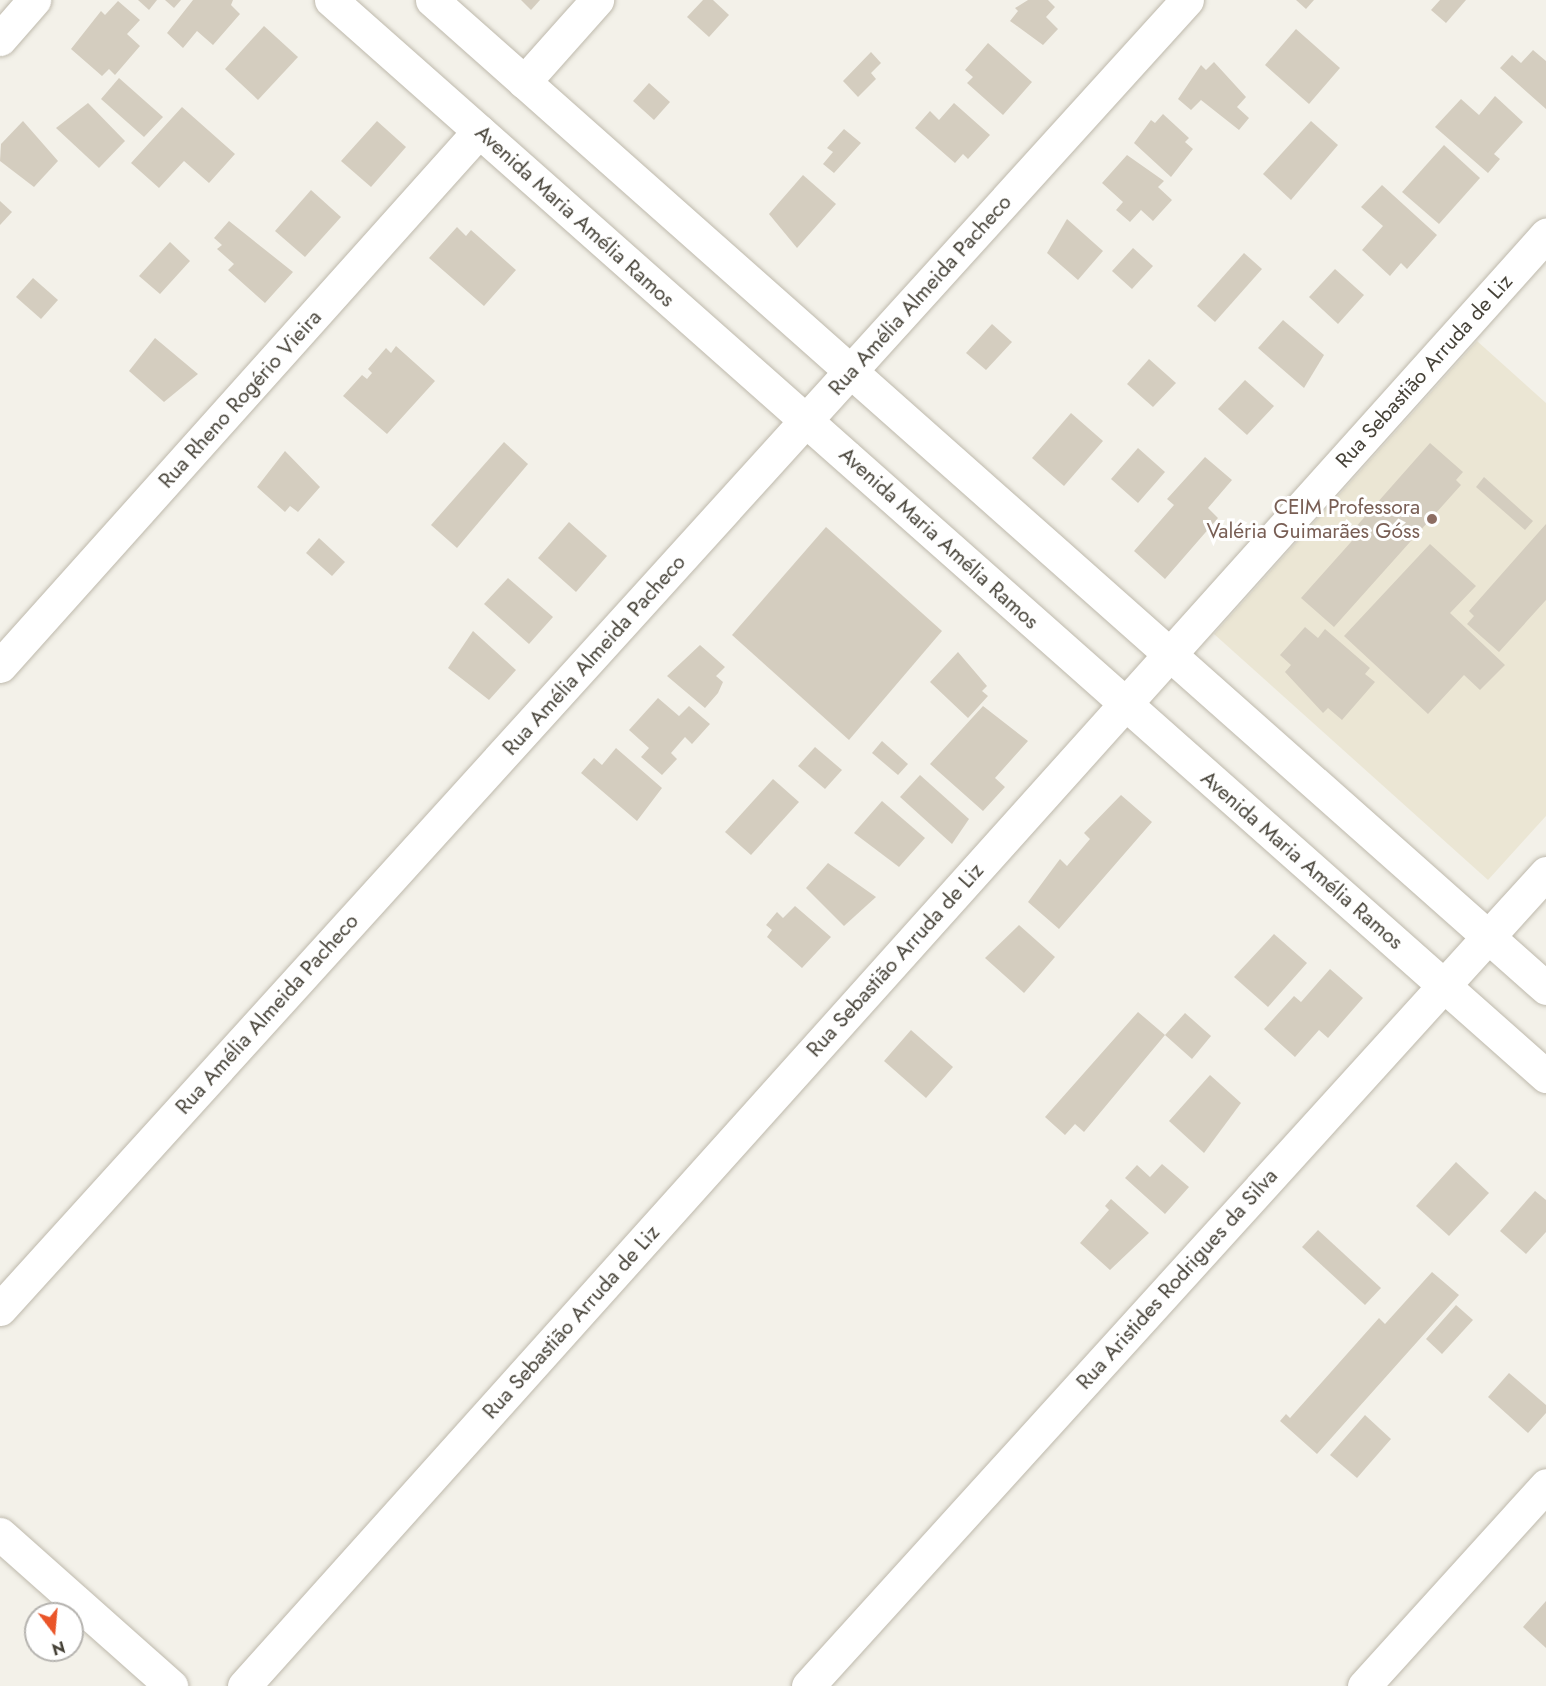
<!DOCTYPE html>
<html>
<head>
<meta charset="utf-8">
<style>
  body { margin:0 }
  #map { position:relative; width:1546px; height:1686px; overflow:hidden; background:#f3f1e9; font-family:Jost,sans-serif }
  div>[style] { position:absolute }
  .education>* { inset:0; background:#ebe6d4 }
  .building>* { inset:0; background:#d4cdbf }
  .roads { filter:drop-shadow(0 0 2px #beb9ac) drop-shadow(0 0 2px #beb9ac) }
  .minor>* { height:33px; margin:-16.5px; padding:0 16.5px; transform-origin:16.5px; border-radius:16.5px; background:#fff }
  .dots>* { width:16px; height:16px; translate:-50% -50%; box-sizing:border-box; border:3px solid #fff; border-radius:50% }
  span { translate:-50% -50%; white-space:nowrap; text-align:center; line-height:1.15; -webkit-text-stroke:6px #fff; paint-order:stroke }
  .street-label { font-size:21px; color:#464238 }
  .education-label { font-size:21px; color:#785e54 }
  .right { translate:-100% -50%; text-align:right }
  .north { position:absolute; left:24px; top:1602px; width:60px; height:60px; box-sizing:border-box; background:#fff; border:2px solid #b5b3af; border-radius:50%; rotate:164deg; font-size:16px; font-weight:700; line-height:24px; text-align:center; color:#464238 }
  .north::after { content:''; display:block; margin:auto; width:21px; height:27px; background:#ea5529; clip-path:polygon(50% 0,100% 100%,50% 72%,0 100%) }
</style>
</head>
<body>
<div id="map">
  <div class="education">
    <div style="clip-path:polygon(1477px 341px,1546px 403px,1546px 816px,1488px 880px,1214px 634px)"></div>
  </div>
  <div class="building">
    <div style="clip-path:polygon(138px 0,157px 0,149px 10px)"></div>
    <div style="clip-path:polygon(165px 0,181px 0,174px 8px)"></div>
    <div style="clip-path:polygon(193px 0,233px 0,231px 5px,240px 14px,213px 45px,197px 31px,183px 48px,167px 33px)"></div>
    <div style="clip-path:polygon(521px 0,540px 0,531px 10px)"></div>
    <div style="clip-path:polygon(703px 0,713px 0,729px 15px,709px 37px,687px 17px)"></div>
    <div style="clip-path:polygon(1028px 0,1048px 0,1055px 7px,1046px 17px,1058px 29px,1043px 45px,1010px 21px,1018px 11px,1015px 8px)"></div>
    <div style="clip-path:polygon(1296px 0,1314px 0,1306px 9px)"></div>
    <div style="clip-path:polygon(1440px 0,1466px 0,1446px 23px,1431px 10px)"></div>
    <div style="clip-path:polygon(118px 1px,140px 20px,127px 34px,140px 46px,115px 75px,109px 69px,102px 76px,71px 49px,101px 11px,105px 15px)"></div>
    <div style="clip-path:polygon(264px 26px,298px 57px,258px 100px,225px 69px)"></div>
    <div style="clip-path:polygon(1296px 29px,1340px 68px,1309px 104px,1265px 65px)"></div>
    <div style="clip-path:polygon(988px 43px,1032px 82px,1003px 115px,967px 83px,973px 77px,965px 70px)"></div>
    <div style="clip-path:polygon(1533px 50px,1546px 61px,1546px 109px,1500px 68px,1512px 55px,1521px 63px)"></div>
    <div style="clip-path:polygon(871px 52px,881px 63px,871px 73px,876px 79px,858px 97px,843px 81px)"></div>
    <div style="clip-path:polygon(1214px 62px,1246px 97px,1237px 107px,1249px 118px,1239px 130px,1201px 100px,1191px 110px,1178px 99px,1201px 65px,1206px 70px)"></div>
    <div style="clip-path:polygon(119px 78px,163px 117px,144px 137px,101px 99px)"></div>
    <div style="clip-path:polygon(649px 83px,670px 102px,654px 120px,633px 101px)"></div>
    <div style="clip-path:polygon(1495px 96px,1523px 122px,1494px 154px,1500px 159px,1488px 173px,1435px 127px,1461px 99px,1479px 115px)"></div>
    <div style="clip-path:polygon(88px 103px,125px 141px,99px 168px,56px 128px)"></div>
    <div style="clip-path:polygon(954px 103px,990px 135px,968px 159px,963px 154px,955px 163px,915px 128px,930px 111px,939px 120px)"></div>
    <div style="clip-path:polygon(182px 107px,235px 154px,209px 183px,184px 161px,159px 188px,131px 163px)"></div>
    <div style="clip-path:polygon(1163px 114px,1189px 138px,1185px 142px,1193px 149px,1171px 177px,1134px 143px,1151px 120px,1155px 123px)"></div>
    <div style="clip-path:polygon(23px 121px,58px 161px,34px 187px,0 161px,1px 144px)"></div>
    <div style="clip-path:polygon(377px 121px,406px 147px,371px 187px,341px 161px)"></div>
    <div style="clip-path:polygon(1311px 121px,1338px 145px,1291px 200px,1263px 174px)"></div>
    <div style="clip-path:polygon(844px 129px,861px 143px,834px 173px,823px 164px,833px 152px,827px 148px)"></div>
    <div style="clip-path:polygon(1444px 145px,1480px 178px,1439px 224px,1402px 192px)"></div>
    <div style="clip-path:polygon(1127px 155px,1164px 181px,1158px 187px,1172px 200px,1153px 221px,1141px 210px,1130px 222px,1116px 210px,1123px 202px,1102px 183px)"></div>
    <div style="clip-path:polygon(803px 175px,836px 204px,797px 248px,769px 214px)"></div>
    <div style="clip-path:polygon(1382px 185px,1437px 235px,1407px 269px,1401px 263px,1390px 276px,1362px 250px,1383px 226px,1361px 207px)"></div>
    <div style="clip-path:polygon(311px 190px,341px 217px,305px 257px,275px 231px)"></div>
    <div style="clip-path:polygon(0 201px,12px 212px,0 225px)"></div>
    <div style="clip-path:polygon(1067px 219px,1103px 251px,1078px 280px,1047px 253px)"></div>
    <div style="clip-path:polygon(229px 221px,293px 272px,265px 303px,228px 270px,234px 264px,217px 249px,222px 245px,214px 238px)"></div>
    <div style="clip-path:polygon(457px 227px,466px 236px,471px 230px,516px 270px,484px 306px,429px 258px)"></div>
    <div style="clip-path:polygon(170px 242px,190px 261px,160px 294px,139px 276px)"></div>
    <div style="clip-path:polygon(1133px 248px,1153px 266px,1132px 289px,1112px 271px)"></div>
    <div style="clip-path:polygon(1244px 253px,1262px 269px,1215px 322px,1197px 306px)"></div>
    <div style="clip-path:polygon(1335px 269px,1364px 295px,1338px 324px,1309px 297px)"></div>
    <div style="clip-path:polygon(33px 278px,58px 300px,41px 319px,16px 297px)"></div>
    <div style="clip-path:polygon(1283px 320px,1324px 355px,1304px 388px,1258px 348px)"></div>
    <div style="clip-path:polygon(992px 324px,1012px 342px,986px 370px,966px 353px)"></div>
    <div style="clip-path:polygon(155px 338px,198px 374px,164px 402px,129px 371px)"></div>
    <div style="clip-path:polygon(396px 346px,435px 381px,387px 434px,343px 396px,362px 375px,367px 379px,372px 373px,368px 369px,386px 348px,391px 353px)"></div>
    <div style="clip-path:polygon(1149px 359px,1176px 383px,1153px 407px,1127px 384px)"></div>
    <div style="clip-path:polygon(1245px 380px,1274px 406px,1247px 435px,1218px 409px)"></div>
    <div style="clip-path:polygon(1071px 413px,1103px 441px,1064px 486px,1032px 458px)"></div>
    <div style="clip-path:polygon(504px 442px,528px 464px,457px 548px,431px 525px)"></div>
    <div style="clip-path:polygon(1430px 443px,1463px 472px,1456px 480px,1461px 485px,1334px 627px,1301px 598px,1359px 533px,1354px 529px)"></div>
    <div style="clip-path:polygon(1138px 448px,1165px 472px,1138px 503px,1111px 479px)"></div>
    <div style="clip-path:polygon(285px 451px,320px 487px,298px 512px,290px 506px,285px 512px,257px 487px)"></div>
    <div style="clip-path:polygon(1205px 457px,1232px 480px,1208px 508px,1218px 518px,1165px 579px,1134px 551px,1174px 505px,1167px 499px)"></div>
    <div style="clip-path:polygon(1484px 477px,1533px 521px,1525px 530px,1476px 487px)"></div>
    <div style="clip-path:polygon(569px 522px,607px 556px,576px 592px,538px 558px)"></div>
    <div style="clip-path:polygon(1546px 524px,1546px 600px,1499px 652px,1467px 624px,1474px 616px,1469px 611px)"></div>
    <div style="clip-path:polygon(826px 527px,942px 631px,849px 740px,732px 635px)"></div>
    <div style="clip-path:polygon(319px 538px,345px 562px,332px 576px,306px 553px)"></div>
    <div style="clip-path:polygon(1430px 544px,1476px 586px,1450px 613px,1505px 665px,1480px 690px,1464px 675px,1428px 714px,1344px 636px)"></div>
    <div style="clip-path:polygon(508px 578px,553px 617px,529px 644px,484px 604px)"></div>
    <div style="clip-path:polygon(1305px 627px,1318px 638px,1325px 629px,1370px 668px,1365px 674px,1375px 682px,1342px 720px,1328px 708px,1323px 713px,1285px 672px,1291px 665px,1280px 655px)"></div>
    <div style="clip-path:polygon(473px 631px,516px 670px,489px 700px,448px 668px)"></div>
    <div style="clip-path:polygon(700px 645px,725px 667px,716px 676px,723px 682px,718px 693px,705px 708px,667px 676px)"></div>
    <div style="clip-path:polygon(958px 652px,987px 686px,982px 691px,988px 696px,968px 718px,930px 682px)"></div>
    <div style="clip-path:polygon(658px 698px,679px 716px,689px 706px,710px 724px,692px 744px,685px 737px,671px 753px,677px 759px,662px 775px,641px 757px,649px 748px,629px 730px)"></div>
    <div style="clip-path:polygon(983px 706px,1028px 741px,995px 778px,1005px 787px,983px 811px,930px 764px)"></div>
    <div style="clip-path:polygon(882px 741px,908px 764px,898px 775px,872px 753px)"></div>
    <div style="clip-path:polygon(815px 747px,842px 770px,825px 789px,798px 766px)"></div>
    <div style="clip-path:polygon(616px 748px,662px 788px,637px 821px,581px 773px,594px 758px,602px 765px)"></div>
    <div style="clip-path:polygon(920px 775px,969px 819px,952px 844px,900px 797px)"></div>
    <div style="clip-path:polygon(773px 779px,799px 802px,751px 855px,725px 832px)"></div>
    <div style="clip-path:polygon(1121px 795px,1152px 822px,1059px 929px,1028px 902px,1060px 859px,1067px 866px,1090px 839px,1084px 833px)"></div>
    <div style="clip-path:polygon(882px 801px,925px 838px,899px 867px,854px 833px)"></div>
    <div style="clip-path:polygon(828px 863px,876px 897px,844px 926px,806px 888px)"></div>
    <div style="clip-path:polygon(795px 906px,831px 937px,802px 968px,767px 937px,772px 930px,766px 925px,777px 912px,783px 918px)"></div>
    <div style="clip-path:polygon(1019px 925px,1055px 957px,1024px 993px,985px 958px)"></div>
    <div style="clip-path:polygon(1274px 934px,1307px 963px,1268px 1007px,1234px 977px)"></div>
    <div style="clip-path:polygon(1330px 969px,1363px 998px,1328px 1038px,1319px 1030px,1295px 1057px,1264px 1029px,1294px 996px,1301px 1002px)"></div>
    <div style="clip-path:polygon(1138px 1012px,1165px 1035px,1084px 1132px,1075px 1124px,1065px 1135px,1045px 1117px)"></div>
    <div style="clip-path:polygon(1185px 1013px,1211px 1036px,1192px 1059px,1165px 1035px)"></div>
    <div style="clip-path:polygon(911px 1030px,953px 1067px,926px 1098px,884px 1061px)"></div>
    <div style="clip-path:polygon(1210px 1075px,1241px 1103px,1204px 1153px,1169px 1121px)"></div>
    <div style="clip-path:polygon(1456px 1162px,1489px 1193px,1449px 1236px,1416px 1206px)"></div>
    <div style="clip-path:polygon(1162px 1164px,1189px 1187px,1165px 1214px,1125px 1178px,1137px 1165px,1150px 1177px)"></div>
    <div style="clip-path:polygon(1535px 1191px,1546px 1200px,1546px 1232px,1526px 1254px,1500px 1231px)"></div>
    <div style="clip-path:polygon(1111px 1199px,1149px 1233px,1110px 1270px,1080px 1243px,1109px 1210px,1105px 1206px)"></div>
    <div style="clip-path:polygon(1318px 1230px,1381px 1288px,1365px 1305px,1302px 1247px)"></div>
    <div style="clip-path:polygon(1432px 1272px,1459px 1295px,1317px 1454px,1280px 1421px,1286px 1414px,1290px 1418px,1379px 1318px,1385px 1324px)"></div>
    <div style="clip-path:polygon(1456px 1305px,1473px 1320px,1442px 1354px,1426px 1339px)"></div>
    <div style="clip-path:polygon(1509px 1373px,1546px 1405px,1546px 1413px,1528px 1433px,1488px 1397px)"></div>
    <div style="clip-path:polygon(1365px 1415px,1391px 1439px,1357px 1478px,1330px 1455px)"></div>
    <div style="clip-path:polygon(1546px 1601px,1546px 1648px,1523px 1627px)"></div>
  </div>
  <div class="roads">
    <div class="minor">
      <div style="left:331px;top:0;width:1623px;rotate:41.53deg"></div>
      <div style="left:432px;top:0;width:1489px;rotate:41.57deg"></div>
      <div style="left:0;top:39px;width:52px;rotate:-48.9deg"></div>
      <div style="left:524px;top:82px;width:110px;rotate:-48.3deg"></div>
      <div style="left:0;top:666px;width:718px;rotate:-48.16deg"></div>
      <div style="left:0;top:1309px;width:1767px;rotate:-47.8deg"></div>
      <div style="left:0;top:1534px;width:229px;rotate:41.6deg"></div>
      <div style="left:244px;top:1686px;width:1950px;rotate:-48.1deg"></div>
      <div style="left:808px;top:1686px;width:1098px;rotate:-47.77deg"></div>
      <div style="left:1364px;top:1686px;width:271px;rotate:-47.8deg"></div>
    </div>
  </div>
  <div class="dots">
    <div style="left:1432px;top:519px;background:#8d6e63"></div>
  </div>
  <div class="street-label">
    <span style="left:575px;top:216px;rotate:42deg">Avenida Maria Amélia Ramos</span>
    <span style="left:920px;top:295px;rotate:-48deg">Rua Amélia Almeida Pacheco</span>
    <span style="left:1424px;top:371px;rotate:-48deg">Rua Sebastião Arruda de Liz</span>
    <span style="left:240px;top:399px;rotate:-48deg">Rua Rheno Rogério Vieira</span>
    <span style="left:939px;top:538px;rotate:42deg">Avenida Maria Amélia Ramos</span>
    <span style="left:594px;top:655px;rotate:-48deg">Rua Amélia Almeida Pacheco</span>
    <span style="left:1302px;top:860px;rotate:41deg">Avenida Maria Amélia Ramos</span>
    <span style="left:895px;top:960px;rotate:-48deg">Rua Sebastião Arruda de Liz</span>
    <span style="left:267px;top:1014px;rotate:-48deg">Rua Amélia Almeida Pacheco</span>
    <span style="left:1177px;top:1279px;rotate:-48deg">Rua Aristides Rodrigues da Silva</span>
    <span style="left:571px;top:1322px;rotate:-48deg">Rua Sebastião Arruda de Liz</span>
  </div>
  <div class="education-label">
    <span class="right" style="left:1420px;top:519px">CEIM Professora<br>Valéria Guimarães Góss</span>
  </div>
  <div class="north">N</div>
</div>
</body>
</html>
